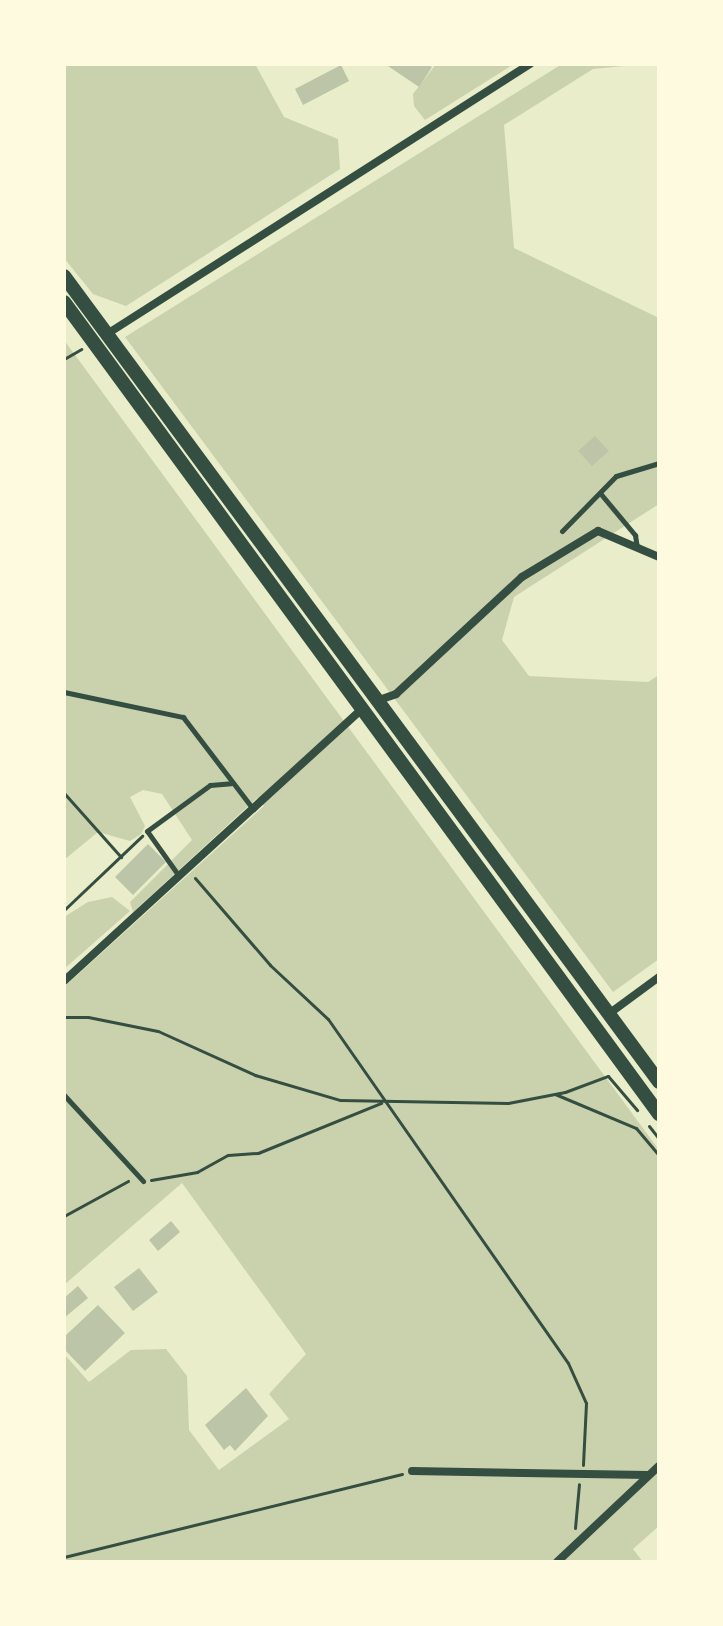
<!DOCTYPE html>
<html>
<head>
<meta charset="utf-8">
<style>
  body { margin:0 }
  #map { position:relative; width:723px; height:1626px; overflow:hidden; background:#e9edc9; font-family:"Noto Serif",serif }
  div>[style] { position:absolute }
  .green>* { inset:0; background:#cad2ad }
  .building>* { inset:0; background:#bcc5a7 }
  .path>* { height:3px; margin:-1.5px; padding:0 1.5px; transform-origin:1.5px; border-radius:1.5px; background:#344e41 }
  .service>* { height:5px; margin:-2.5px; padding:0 2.5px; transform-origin:2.5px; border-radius:2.5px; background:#344e41 }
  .minor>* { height:8px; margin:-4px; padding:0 4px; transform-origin:4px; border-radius:4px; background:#344e41 }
  .primary>* { height:14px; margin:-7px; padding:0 7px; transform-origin:7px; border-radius:7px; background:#344e41 }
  span { translate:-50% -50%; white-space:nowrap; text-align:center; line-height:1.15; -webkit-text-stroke:6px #fefae0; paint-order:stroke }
  .frame { position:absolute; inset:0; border:66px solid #fefae0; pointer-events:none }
</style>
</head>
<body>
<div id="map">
  <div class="green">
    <div style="clip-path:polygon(64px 64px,255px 64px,284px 117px,338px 139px,340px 169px,126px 306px,93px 294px,64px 258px)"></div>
    <div style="clip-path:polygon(436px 64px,514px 64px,425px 120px,414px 106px,413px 94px)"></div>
    <div style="clip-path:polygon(562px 64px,644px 64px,593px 69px,504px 125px,514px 248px,659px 318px,659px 504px,514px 597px,502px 640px,529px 676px,648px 682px,659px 675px,659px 959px,613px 992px,125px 337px)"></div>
    <div style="clip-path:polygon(64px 340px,659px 1150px,659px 1526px,633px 1549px,643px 1562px,64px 1562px,64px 1354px,89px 1382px,131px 1350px,166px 1349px,187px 1376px,189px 1430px,219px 1470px,289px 1419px,269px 1394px,306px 1354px,182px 1183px,64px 1285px,64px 987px,264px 806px,257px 798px,133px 912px,130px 902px,192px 840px,162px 794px,143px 790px,130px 797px,145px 826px,141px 834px,130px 841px,98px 832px,64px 860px)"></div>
    <div style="clip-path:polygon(112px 897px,130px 911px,64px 969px,64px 917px,88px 902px)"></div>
  </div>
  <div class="building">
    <div style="clip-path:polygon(385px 64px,426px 64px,432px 67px,419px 87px)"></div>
    <div style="clip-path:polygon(341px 65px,349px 81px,303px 105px,295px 89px)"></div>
    <div style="clip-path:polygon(595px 436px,609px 451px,592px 466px,578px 451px)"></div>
    <div style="clip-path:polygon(148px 844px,166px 862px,133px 895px,115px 877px)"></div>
    <div style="clip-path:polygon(171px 1221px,180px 1232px,158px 1251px,149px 1240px)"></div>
    <div style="clip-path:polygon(139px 1268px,158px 1292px,133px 1311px,114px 1287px)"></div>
    <div style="clip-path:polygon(78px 1286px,88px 1298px,64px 1318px,64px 1298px)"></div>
    <div style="clip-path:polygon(98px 1305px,125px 1333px,85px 1371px,64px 1349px,64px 1337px)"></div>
    <div style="clip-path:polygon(246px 1388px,268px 1416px,235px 1451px,230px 1445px,224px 1450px,205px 1425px)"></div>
  </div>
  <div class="path">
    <div style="left:64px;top:359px;width:20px;rotate:-30deg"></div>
    <div style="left:64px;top:793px;width:86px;rotate:48.3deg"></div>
    <div style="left:195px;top:878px;width:115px;rotate:49.2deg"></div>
    <div style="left:270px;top:965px;width:79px;rotate:43deg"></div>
    <div style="left:328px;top:1019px;width:419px;rotate:55.1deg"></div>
    <div style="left:568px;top:1363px;width:44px;rotate:65.8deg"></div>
    <div style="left:586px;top:1403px;width:62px;rotate:92.8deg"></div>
    <div style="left:64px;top:910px;width:108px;rotate:-43.5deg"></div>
    <div style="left:64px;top:1017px;width:24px"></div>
    <div style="left:88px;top:1017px;width:71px;rotate:11.3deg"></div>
    <div style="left:158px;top:1031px;width:107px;rotate:24.4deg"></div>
    <div style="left:255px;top:1075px;width:89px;rotate:16.4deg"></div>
    <div style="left:340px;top:1100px;width:168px;rotate:1deg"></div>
    <div style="left:508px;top:1103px;width:58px;rotate:-10.9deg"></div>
    <div style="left:565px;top:1092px;width:46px;rotate:-20.4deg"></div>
    <div style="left:608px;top:1076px;width:45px;rotate:49.5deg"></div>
    <div style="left:555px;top:1094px;width:88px;rotate:22.8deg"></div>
    <div style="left:636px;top:1128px;width:35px;rotate:50deg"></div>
    <div style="left:649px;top:1126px;width:16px;rotate:52deg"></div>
    <div style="left:151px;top:1180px;width:47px;rotate:-9.9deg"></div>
    <div style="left:197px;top:1172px;width:35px;rotate:-29deg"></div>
    <div style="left:228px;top:1155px;width:30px;rotate:-4deg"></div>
    <div style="left:258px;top:1153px;width:133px;rotate:-22.1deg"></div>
    <div style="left:64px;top:1216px;width:73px;rotate:-28.7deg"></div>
    <div style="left:575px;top:1528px;width:44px;rotate:-84.8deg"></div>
    <div style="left:64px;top:1557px;width:348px;rotate:-13.8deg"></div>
  </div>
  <div class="service">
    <div style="left:600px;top:493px;width:55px;rotate:50.2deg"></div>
    <div style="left:635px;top:535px;width:12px;rotate:81deg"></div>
    <div style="left:562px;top:531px;width:77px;rotate:-45.5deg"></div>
    <div style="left:616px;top:476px;width:45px;rotate:-16.8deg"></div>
    <div style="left:64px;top:692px;width:122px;rotate:11.9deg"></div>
    <div style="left:183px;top:717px;width:116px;rotate:52.7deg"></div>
    <div style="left:179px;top:876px;width:55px;rotate:-125.4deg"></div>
    <div style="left:147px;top:831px;width:78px;rotate:-36.1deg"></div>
    <div style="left:210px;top:785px;width:21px;rotate:-5deg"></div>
    <div style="left:64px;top:1095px;width:117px;rotate:47.4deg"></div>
  </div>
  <div class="minor">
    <div style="left:107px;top:334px;width:502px;rotate:-32.55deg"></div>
    <div style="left:379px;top:700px;width:18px;rotate:-19deg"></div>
    <div style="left:396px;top:694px;width:172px;rotate:-42.9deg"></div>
    <div style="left:522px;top:577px;width:89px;rotate:-31.2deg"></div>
    <div style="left:598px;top:531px;width:66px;rotate:23.1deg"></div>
    <div style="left:64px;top:981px;width:402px;rotate:-42.4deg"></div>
    <div style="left:610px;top:1013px;width:61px;rotate:-36.3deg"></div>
    <div style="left:412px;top:1471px;width:236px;rotate:1deg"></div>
    <div style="left:557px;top:1562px;width:140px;rotate:-43.3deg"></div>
  </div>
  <div class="primary">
    <div style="left:64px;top:276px;width:1002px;rotate:53.56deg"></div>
    <div style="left:64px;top:302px;width:1007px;rotate:53.77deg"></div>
  </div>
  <div class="frame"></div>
</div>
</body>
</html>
